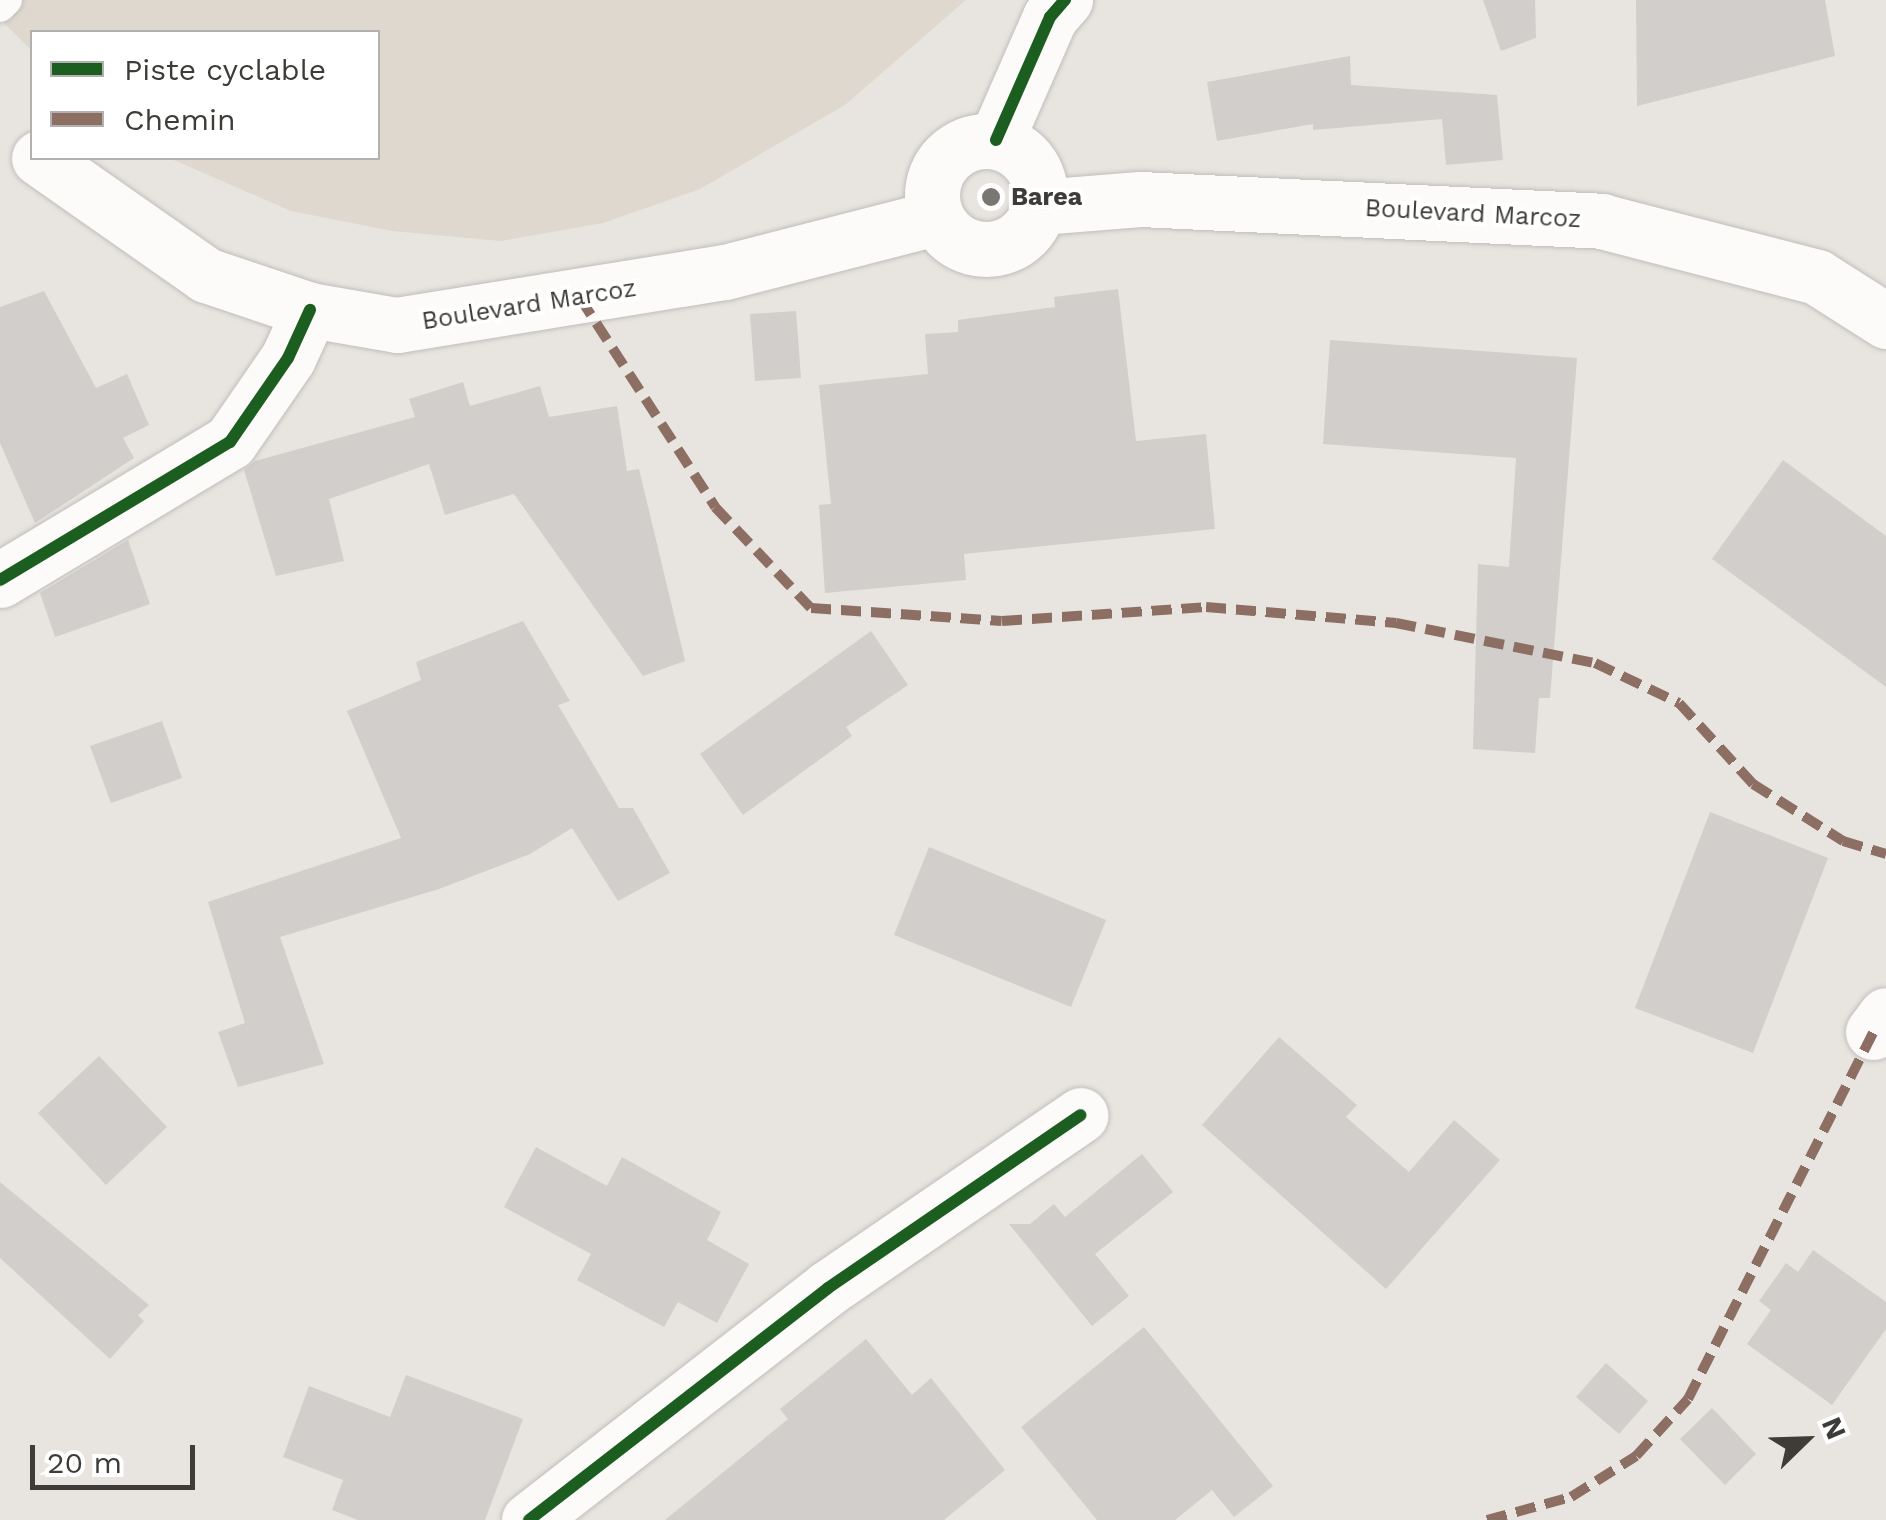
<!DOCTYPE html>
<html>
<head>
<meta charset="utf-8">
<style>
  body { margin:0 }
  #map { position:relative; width:1886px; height:1520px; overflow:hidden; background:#e8e5e0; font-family:"Work Sans",sans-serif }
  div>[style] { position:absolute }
  .built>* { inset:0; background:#dfd8ce }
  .building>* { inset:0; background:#d1cecb }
  .roads { filter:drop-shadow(0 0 2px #c0bebb) drop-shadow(0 0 2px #c0bebb) }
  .lane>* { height:30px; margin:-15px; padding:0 15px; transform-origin:15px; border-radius:15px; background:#fcfbfa }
  .street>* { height:55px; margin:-27.5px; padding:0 27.5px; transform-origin:27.5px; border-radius:27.5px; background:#fcfbfa }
  .secondary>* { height:55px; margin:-27.5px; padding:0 27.5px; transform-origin:27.5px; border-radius:27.5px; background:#fcfbfa }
  .secondary>.ring { margin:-27.5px; padding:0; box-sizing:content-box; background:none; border:55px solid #fcfbfa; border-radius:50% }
  .quiet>* { height:10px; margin-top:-5px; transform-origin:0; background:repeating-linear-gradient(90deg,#8d6e63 0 20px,transparent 0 30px) }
  .cycleway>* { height:12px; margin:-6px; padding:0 6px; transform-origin:6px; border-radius:6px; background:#1b5e20 }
  .dots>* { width:28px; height:28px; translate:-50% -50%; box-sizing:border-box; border:5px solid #fff; border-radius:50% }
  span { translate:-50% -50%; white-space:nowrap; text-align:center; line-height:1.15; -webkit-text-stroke:8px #fff; paint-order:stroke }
  .poi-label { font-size:25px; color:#3e3c38; font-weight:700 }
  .left { translate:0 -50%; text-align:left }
  .street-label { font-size:25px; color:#3e3c38 }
  .legend { position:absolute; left:30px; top:30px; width:350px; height:130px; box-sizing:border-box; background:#fff; border:2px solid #b2b1af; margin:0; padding:12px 18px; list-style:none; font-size:30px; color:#3e3c38 }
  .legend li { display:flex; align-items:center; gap:20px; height:50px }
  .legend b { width:50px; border:2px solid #b2b1af }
  .north { position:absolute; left:1756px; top:1390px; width:100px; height:100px; -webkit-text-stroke:8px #fff; paint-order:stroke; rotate:67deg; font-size:28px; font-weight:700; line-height:40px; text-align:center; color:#3e3c38 }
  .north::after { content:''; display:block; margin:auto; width:35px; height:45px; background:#3e3c38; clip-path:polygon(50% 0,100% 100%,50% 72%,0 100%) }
  .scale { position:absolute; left:30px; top:1445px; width:165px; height:45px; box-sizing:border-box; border:5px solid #3e3c38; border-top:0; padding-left:12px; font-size:30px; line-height:35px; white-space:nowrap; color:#3e3c38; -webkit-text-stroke:8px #fff; paint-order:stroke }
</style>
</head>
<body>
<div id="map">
  <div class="built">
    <div style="clip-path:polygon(0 0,966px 0,845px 105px,700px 189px,603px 223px,501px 241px,392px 231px,291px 211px,169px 158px,378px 158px,378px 32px,32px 32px,32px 51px,0 19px)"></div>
  </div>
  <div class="building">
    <div style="clip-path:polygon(1483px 0,1535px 0,1536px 38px,1501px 51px)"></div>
    <div style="clip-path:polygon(1636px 0,1825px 0,1835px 56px,1637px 106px)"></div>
    <div style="clip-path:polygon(1350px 56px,1351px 85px,1497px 95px,1503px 160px,1446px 165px,1442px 119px,1313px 130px,1313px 124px,1217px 141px,1207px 82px)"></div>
    <div style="clip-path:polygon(1118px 289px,1136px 441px,1206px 434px,1215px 529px,964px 554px,966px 580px,825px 593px,819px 505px,831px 504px,819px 385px,928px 374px,925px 334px,958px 332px,958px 320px,1055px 307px,1054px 297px)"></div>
    <div style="clip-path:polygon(44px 291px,96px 388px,127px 374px,149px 425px,123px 438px,134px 458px,35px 523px,0 443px,0 307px)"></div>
    <div style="clip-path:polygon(796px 311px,801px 378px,755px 381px,750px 314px)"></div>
    <div style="clip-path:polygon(1330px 340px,1577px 358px,1550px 698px,1539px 698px,1535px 753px,1473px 749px,1478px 564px,1509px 567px,1516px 458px,1323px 444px)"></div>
    <div style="clip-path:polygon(463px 382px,470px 406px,540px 386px,549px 417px,617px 406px,627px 471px,639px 469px,685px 661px,643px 676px,514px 494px,445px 515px,429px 464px,329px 499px,344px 561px,276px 576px,244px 470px,255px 461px,415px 417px,409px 399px)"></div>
    <div style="clip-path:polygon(1783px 460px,1886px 536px,1886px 687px,1712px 559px)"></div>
    <div style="clip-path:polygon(128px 540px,150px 604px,55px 637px,40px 593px)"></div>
    <div style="clip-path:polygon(523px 621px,570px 701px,558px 705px,619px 808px,633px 808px,670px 873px,618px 901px,572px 828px,530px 854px,439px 889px,280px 937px,324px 1064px,238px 1087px,218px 1032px,245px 1023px,208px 902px,401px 838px,347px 711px,421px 680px,416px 662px)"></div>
    <div style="clip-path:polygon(871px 631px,908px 685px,846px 727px,852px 736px,743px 815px,700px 754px)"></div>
    <div style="clip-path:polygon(162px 721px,182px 778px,111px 803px,90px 746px)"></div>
    <div style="clip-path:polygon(1710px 812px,1828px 858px,1753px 1053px,1635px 1008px)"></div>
    <div style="clip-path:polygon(929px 847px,1106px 920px,1071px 1007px,894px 935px)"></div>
    <div style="clip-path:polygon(1279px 1037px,1357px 1105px,1346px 1117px,1409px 1172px,1454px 1120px,1500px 1160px,1386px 1289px,1202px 1125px)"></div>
    <div style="clip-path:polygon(99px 1056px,167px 1127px,106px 1185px,38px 1113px)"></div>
    <div style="clip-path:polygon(536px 1147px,607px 1186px,622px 1157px,721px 1212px,707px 1240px,749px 1264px,717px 1323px,678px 1302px,664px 1327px,577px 1280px,591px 1254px,504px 1207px)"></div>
    <div style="clip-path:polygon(1142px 1154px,1173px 1192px,1095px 1254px,1129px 1296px,1092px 1326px,1009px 1224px,1030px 1224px,1054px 1204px,1065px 1217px)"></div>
    <div style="clip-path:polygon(0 1182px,149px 1305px,138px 1315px,144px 1321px,110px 1359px,0 1258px)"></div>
    <div style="clip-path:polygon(1813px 1250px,1886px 1302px,1886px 1329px,1832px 1405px,1747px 1344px,1771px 1310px,1759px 1301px,1786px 1263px,1798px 1272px)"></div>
    <div style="clip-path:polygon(1144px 1327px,1273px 1486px,1234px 1517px,1212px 1490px,1175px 1520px,1097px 1520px,1021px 1427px)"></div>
    <div style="clip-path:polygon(866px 1339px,912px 1395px,931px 1378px,1005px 1470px,944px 1520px,665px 1520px,788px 1419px,780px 1409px)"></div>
    <div style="clip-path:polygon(1606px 1363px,1648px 1401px,1619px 1434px,1576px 1397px)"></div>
    <div style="clip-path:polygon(406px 1375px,523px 1419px,485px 1520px,358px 1520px,332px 1510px,343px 1480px,283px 1457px,309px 1386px,390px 1417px)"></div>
    <div style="clip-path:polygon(1712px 1408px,1756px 1454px,1725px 1485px,1680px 1439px)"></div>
  </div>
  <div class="roads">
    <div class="lane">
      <div style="left:0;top:7px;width:10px;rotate:-45deg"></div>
    </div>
    <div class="street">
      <div style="left:996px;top:140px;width:134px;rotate:-66.3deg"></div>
      <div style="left:1050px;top:17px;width:23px;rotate:-49deg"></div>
      <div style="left:0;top:580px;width:268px;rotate:-31deg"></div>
      <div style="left:230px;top:442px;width:102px;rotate:-55.4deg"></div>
      <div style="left:288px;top:358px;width:53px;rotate:-65.4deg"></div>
      <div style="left:1873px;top:1032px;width:21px;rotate:-53deg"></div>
      <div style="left:529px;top:1520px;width:378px;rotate:-37.8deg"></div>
      <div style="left:828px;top:1288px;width:306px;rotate:-34.4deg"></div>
    </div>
    <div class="secondary">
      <div class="ring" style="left:932px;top:141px;width:53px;height:53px"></div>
      <div style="left:39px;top:158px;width:204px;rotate:35deg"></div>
      <div style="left:206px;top:275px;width:110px;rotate:18.6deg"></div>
      <div style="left:310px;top:310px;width:88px;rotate:9.8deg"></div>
      <div style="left:397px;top:325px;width:332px;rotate:-9.2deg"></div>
      <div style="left:725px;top:272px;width:218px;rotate:-14.4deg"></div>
      <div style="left:1040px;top:207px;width:100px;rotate:-4.6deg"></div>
      <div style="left:1140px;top:199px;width:462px;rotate:2.7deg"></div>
      <div style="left:1601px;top:221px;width:223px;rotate:14.5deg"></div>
      <div style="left:1817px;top:277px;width:82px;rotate:32.5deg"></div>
    </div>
  </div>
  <div class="quiet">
    <div style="left:580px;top:298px;width:249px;rotate:57.1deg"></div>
    <div style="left:715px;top:507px;width:139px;rotate:46.5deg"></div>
    <div style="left:811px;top:608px;width:191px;rotate:3.9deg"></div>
    <div style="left:1002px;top:621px;width:204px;rotate:-3.9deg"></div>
    <div style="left:1206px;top:607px;width:191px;rotate:4.8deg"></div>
    <div style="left:1396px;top:623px;width:203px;rotate:11.4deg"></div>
    <div style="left:1595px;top:663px;width:93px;rotate:25.5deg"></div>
    <div style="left:1679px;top:703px;width:110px;rotate:47.6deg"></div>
    <div style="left:1753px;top:784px;width:107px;rotate:32.3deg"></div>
    <div style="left:1843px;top:841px;width:45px;rotate:16.8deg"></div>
    <div style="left:1487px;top:1520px;width:87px;rotate:-15.3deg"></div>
    <div style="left:1571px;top:1497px;width:77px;rotate:-32.2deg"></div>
    <div style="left:1636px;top:1456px;width:77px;rotate:-47.6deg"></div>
    <div style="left:1688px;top:1399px;width:411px;rotate:-63.2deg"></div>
  </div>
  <div class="cycleway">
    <div style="left:996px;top:140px;width:134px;rotate:-66.3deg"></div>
    <div style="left:1050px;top:17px;width:23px;rotate:-49deg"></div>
    <div style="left:0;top:580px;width:268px;rotate:-31deg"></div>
    <div style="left:230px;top:442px;width:102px;rotate:-55.4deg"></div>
    <div style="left:288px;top:358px;width:53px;rotate:-65.4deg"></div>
    <div style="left:529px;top:1520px;width:378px;rotate:-37.8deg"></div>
    <div style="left:828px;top:1288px;width:306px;rotate:-34.4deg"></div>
  </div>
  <div class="dots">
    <div style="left:991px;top:197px;background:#7a7773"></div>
  </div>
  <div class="poi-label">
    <span class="left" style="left:1011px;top:197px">Barea</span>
  </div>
  <div class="street-label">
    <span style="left:1473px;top:214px;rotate:3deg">Boulevard Marcoz</span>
    <span style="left:529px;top:305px;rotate:-9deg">Boulevard Marcoz</span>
  </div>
  <ul class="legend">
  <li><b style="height:12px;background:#1b5e20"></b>Piste cyclable</li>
  <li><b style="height:12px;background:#8d6e63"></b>Chemin</li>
  </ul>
  <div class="north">N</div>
  <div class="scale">20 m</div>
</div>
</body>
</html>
